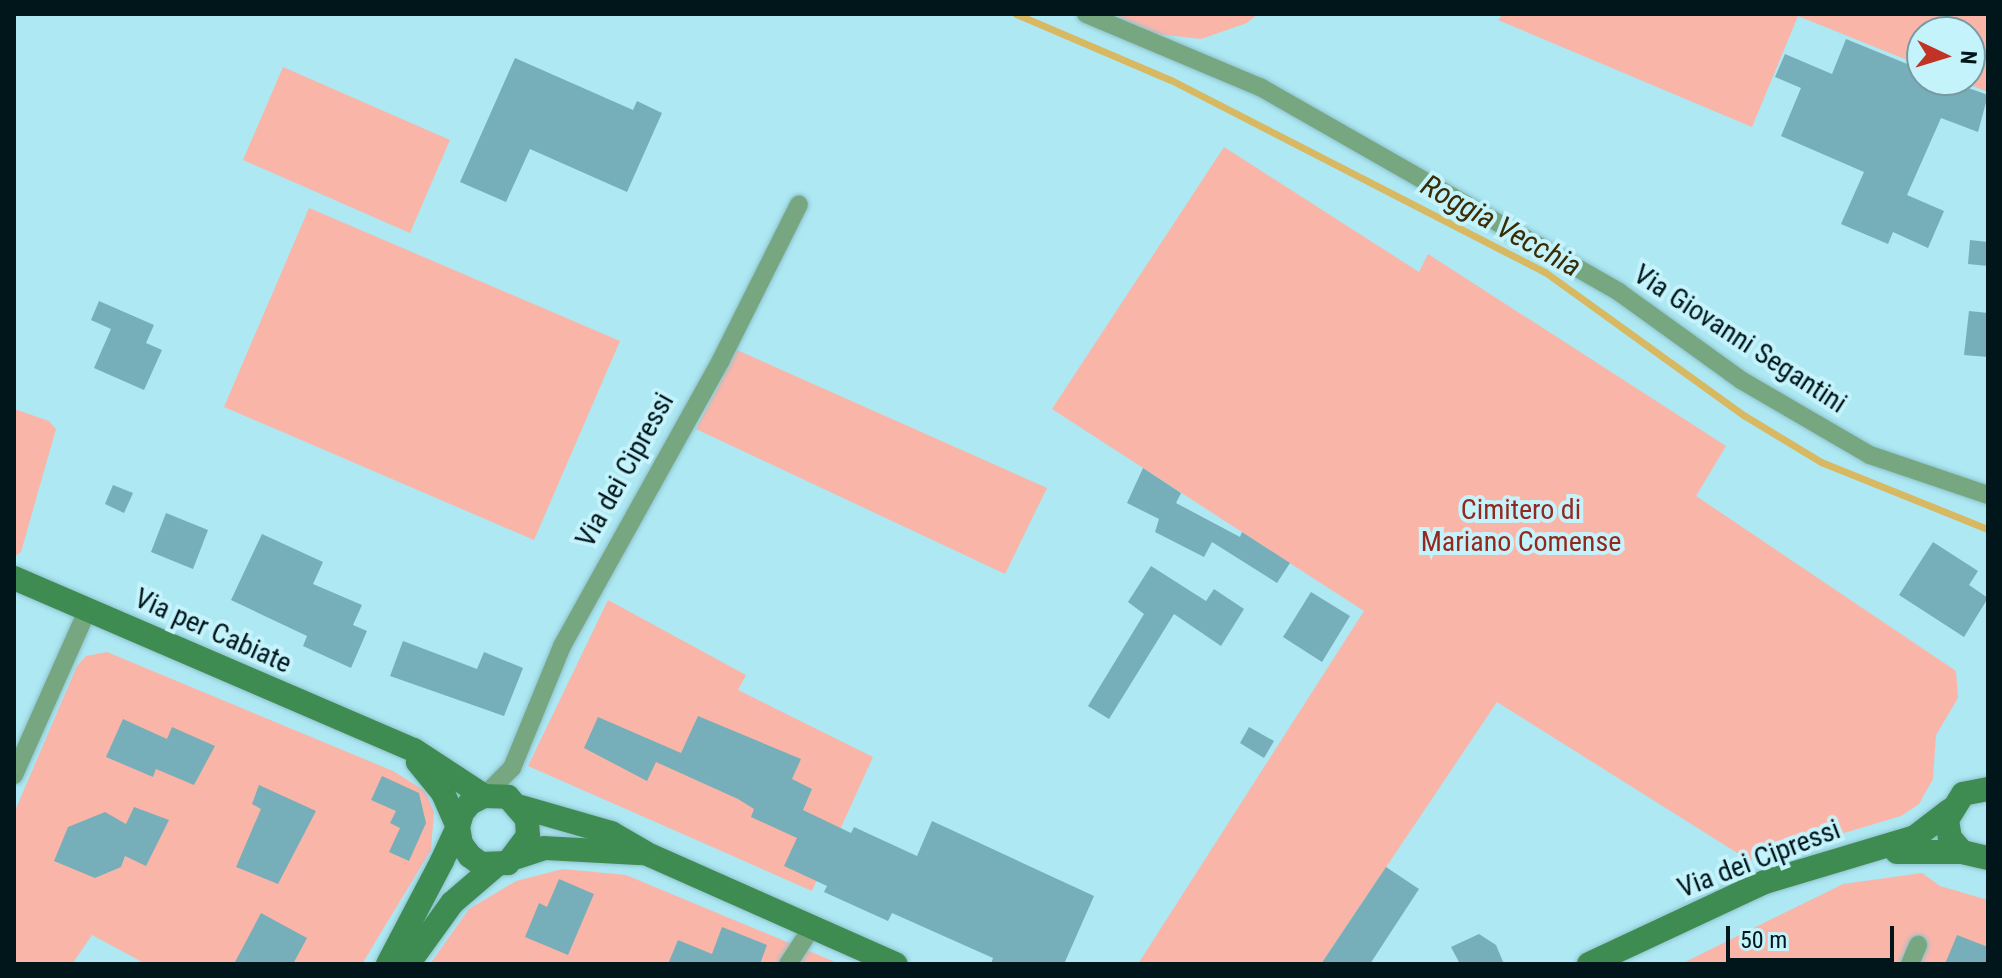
<!DOCTYPE html>
<html>
<head>
<meta charset="utf-8">
<style>
  body { margin:0 }
  #map { position:relative; width:2002px; height:978px; overflow:hidden; background:#ade8f3; font-family:"Roboto Condensed",sans-serif }
  div>[style] { position:absolute }
  .green>* { inset:0; background:#fab5a9 }
  .stream>* { height:7px; margin:-3.5px; padding:0 3.5px; transform-origin:3.5px; border-radius:3.5px; background:#d8b860 }
  .building>* { inset:0; background:#76afb9 }
  .roads { filter:drop-shadow(0 0 2px #8ec2cc) drop-shadow(0 0 2px #8ec2cc) }
  .street>* { height:18px; margin:-9px; padding:0 9px; transform-origin:9px; border-radius:9px; background:#77a780 }
  .secondary>* { height:24px; margin:-12px; padding:0 12px; transform-origin:12px; border-radius:12px; background:#3e8c52 }
  span { translate:-50% -50%; white-space:nowrap; text-align:center; line-height:1.15; -webkit-text-stroke:8px #c5f3fc; paint-order:stroke }
  .street-label { font-size:28px; color:#01161a }
  .park-label { font-size:28px; color:#93281e }
  .water-label { font-size:30px; color:#3a2c04; font-style:italic }
  .frame { position:absolute; inset:0; border:16px solid #01161a; pointer-events:none }
  .north { position:absolute; left:1906px; top:16px; width:80px; height:80px; box-sizing:border-box; background:#c5f3fc; border:2px solid #779ba2; border-radius:50%; rotate:94deg; font-size:22px; font-weight:700; line-height:32px; text-align:center; color:#01161a }
  .north::after { content:''; display:block; margin:auto; width:28px; height:36px; background:#c03325; clip-path:polygon(50% 0,100% 100%,50% 72%,0 100%) }
  .scale { position:absolute; left:1726px; top:926px; width:168px; height:36px; box-sizing:border-box; border:4px solid #01161a; border-top:0; padding-left:10px; font-size:24px; line-height:28px; white-space:nowrap; color:#01161a; -webkit-text-stroke:6px #c5f3fc; paint-order:stroke }
</style>
</head>
<body>
<div id="map">
  <div class="green">
    <div style="clip-path:polygon(1113px 14px,1258px 14px,1247px 23px,1201px 39px,1157px 34px)"></div>
    <div style="clip-path:polygon(1503px 14px,1988px 14px,1988px 92px,1958px 80px,1970px 80px,1970px 32px,1922px 32px,1922px 66px,1798px 16px,1752px 127px,1498px 20px)"></div>
    <div style="clip-path:polygon(283px 67px,450px 140px,410px 233px,243px 160px)"></div>
    <div style="clip-path:polygon(1224px 147px,1419px 272px,1428px 254px,1726px 446px,1696px 496px,1956px 671px,1958px 698px,1936px 735px,1933px 779px,1919px 804px,1901px 816px,1750px 861px,1497px 702px,1321px 964px,1138px 964px,1364px 611px,1052px 409px)"></div>
    <div style="clip-path:polygon(309px 208px,620px 341px,534px 540px,224px 407px)"></div>
    <div style="clip-path:polygon(737px 350px,1047px 488px,1005px 574px,696px 429px)"></div>
    <div style="clip-path:polygon(14px 409px,49px 421px,56px 429px,21px 552px,14px 557px)"></div>
    <div style="clip-path:polygon(608px 600px,746px 675px,738px 690px,873px 757px,812px 891px,528px 766px)"></div>
    <div style="clip-path:polygon(107px 652px,393px 771px,425px 791px,434px 812px,431px 850px,362px 964px,146px 964px,92px 935px,72px 964px,14px 964px,14px 813px,77px 666px,86px 656px)"></div>
    <div style="clip-path:polygon(563px 869px,626px 875px,840px 964px,430px 964px,469px 909px,516px 881px)"></div>
    <div style="clip-path:polygon(1922px 873px,1940px 886px,1988px 900px,1988px 964px,1681px 964px,1843px 884px)"></div>
  </div>
  <div class="stream">
    <div style="left:1016px;top:14px;width:168px;rotate:23.1deg"></div>
    <div style="left:1171px;top:80px;width:420px;rotate:27.2deg"></div>
    <div style="left:1545px;top:272px;width:246px;rotate:35.8deg"></div>
    <div style="left:1745px;top:416px;width:89px;rotate:31.2deg"></div>
    <div style="left:1821px;top:462px;width:180px;rotate:21.9deg"></div>
  </div>
  <div class="building">
    <div style="clip-path:polygon(1846px 39px,1922px 70px,1922px 80px,1946px 80px,1988px 95px,1978px 132px,1941px 118px,1907px 195px,1944px 211px,1928px 248px,1893px 232px,1888px 244px,1841px 224px,1864px 172px,1781px 136px,1801px 88px,1775px 77px,1785px 54px,1832px 74px)"></div>
    <div style="clip-path:polygon(515px 58px,633px 110px,637px 101px,662px 113px,627px 192px,530px 149px,506px 202px,460px 182px)"></div>
    <div style="clip-path:polygon(1970px 240px,1988px 242px,1988px 266px,1968px 264px)"></div>
    <div style="clip-path:polygon(99px 301px,154px 325px,146px 343px,162px 350px,144px 390px,94px 368px,111px 329px,91px 320px)"></div>
    <div style="clip-path:polygon(1969px 311px,1988px 313px,1988px 357px,1964px 355px)"></div>
    <div style="clip-path:polygon(1143px 468px,1181px 493px,1176px 503px,1240px 537px,1242px 532px,1290px 563px,1277px 583px,1212px 542px,1204px 557px,1155px 532px,1159px 519px,1127px 503px)"></div>
    <div style="clip-path:polygon(113px 485px,133px 493px,124px 513px,105px 504px)"></div>
    <div style="clip-path:polygon(166px 513px,208px 530px,193px 569px,151px 552px)"></div>
    <div style="clip-path:polygon(262px 534px,323px 562px,313px 584px,362px 605px,353px 625px,367px 631px,351px 668px,303px 646px,307px 636px,231px 600px)"></div>
    <div style="clip-path:polygon(1933px 542px,1978px 571px,1969px 585px,1988px 598px,1964px 637px,1899px 595px)"></div>
    <div style="clip-path:polygon(1151px 566px,1206px 601px,1214px 589px,1244px 609px,1221px 646px,1174px 614px,1109px 719px,1088px 706px,1144px 614px,1128px 602px)"></div>
    <div style="clip-path:polygon(1311px 592px,1350px 616px,1322px 662px,1283px 637px)"></div>
    <div style="clip-path:polygon(403px 641px,477px 669px,484px 652px,523px 668px,504px 716px,390px 676px)"></div>
    <div style="clip-path:polygon(698px 716px,801px 759px,792px 779px,812px 789px,803px 810px,851px 833px,854px 827px,917px 856px,932px 821px,1094px 896px,1064px 964px,991px 964px,993px 958px,892px 913px,888px 921px,824px 892px,827px 886px,784px 866px,797px 838px,751px 817px,754px 809px,738px 799px,656px 762px,647px 781px,584px 748px,598px 717px,681px 753px)"></div>
    <div style="clip-path:polygon(123px 719px,167px 739px,172px 727px,215px 746px,194px 785px,156px 769px,153px 777px,106px 757px)"></div>
    <div style="clip-path:polygon(1249px 727px,1274px 741px,1264px 758px,1240px 743px)"></div>
    <div style="clip-path:polygon(382px 776px,419px 793px,426px 823px,409px 861px,389px 852px,400px 828px,390px 823px,396px 811px,371px 800px)"></div>
    <div style="clip-path:polygon(259px 785px,316px 811px,278px 884px,236px 867px,261px 809px,252px 804px)"></div>
    <div style="clip-path:polygon(134px 807px,169px 820px,146px 866px,125px 856px,121px 867px,95px 878px,54px 861px,68px 827px,105px 812px,126px 824px)"></div>
    <div style="clip-path:polygon(1386px 867px,1419px 889px,1370px 964px,1321px 964px)"></div>
    <div style="clip-path:polygon(559px 879px,594px 894px,568px 955px,525px 937px,539px 903px,547px 907px)"></div>
    <div style="clip-path:polygon(261px 913px,307px 938px,293px 964px,234px 964px)"></div>
    <div style="clip-path:polygon(722px 927px,767px 945px,760px 964px,668px 964px,678px 940px,712px 954px)"></div>
    <div style="clip-path:polygon(1479px 934px,1496px 945px,1504px 964px,1460px 964px,1451px 947px)"></div>
    <div style="clip-path:polygon(1957px 935px,1988px 947px,1988px 964px,1945px 964px)"></div>
  </div>
  <div class="roads">
    <div class="street">
      <div style="left:1086px;top:14px;width:189px;rotate:22.8deg"></div>
      <div style="left:1260px;top:87px;width:413px;rotate:29.7deg"></div>
      <div style="left:1619px;top:292px;width:150px;rotate:35.8deg"></div>
      <div style="left:1741px;top:380px;width:149px;rotate:30.2deg"></div>
      <div style="left:1870px;top:455px;width:125px;rotate:18.7deg"></div>
      <div style="left:14px;top:775px;width:182px;rotate:-66deg"></div>
      <div style="left:484px;top:796px;width:40px;rotate:-45deg"></div>
      <div style="left:512px;top:768px;width:132px;rotate:-67.7deg"></div>
      <div style="left:562px;top:646px;width:327px;rotate:-60.9deg"></div>
      <div style="left:721px;top:360px;width:174px;rotate:-63.4deg"></div>
      <div style="left:788px;top:964px;width:44px;rotate:-57deg"></div>
      <div style="left:1910px;top:964px;width:21px;rotate:-67deg"></div>
    </div>
    <div class="secondary">
      <div style="left:14px;top:578px;width:435px;rotate:23.3deg"></div>
      <div style="left:414px;top:750px;width:84px;rotate:33.3deg"></div>
      <div style="left:1988px;top:789px;width:25px;rotate:169deg"></div>
      <div style="left:1963px;top:794px;width:31px;rotate:122deg"></div>
      <div style="left:1947px;top:820px;width:18px;rotate:81deg"></div>
      <div style="left:1950px;top:838px;width:18px;rotate:49deg"></div>
      <div style="left:1962px;top:852px;width:27px;rotate:13deg"></div>
      <div style="left:521px;top:807px;width:94px;rotate:16.1deg"></div>
      <div style="left:611px;top:833px;width:39px;rotate:30deg"></div>
      <div style="left:645px;top:853px;width:274px;rotate:23.9deg"></div>
      <div style="left:1897px;top:852px;width:65px"></div>
      <div style="left:517px;top:857px;width:28px;rotate:-18deg"></div>
      <div style="left:544px;top:848px;width:96px;rotate:3deg"></div>
      <div style="left:388px;top:964px;width:116px;rotate:-62.3deg"></div>
      <div style="left:442px;top:861px;width:38px;rotate:-65deg"></div>
      <div style="left:458px;top:827px;width:15px;rotate:-74deg"></div>
      <div style="left:462px;top:813px;width:13px;rotate:-51deg"></div>
      <div style="left:470px;top:803px;width:16px;rotate:-27deg"></div>
      <div style="left:484px;top:796px;width:24px;rotate:2deg"></div>
      <div style="left:508px;top:797px;width:29px;rotate:49deg"></div>
      <div style="left:527px;top:819px;width:17px;rotate:87deg"></div>
      <div style="left:528px;top:836px;width:34px;rotate:127deg"></div>
      <div style="left:508px;top:863px;width:27px;rotate:178deg"></div>
      <div style="left:481px;top:864px;width:14px;rotate:-144deg"></div>
      <div style="left:470px;top:856px;width:15px;rotate:-127deg"></div>
      <div style="left:461px;top:844px;width:17px;rotate:-100deg"></div>
      <div style="left:458px;top:827px;width:37px;rotate:-114deg"></div>
      <div style="left:443px;top:793px;width:40px;rotate:-129deg"></div>
      <div style="left:408px;top:964px;width:75px;rotate:-54.2deg"></div>
      <div style="left:452px;top:903px;width:57px;rotate:-40.7deg"></div>
      <div style="left:1589px;top:964px;width:194px;rotate:-25deg"></div>
      <div style="left:1765px;top:882px;width:157px;rotate:-16.7deg"></div>
      <div style="left:1915px;top:837px;width:43px;rotate:-37.4deg"></div>
    </div>
  </div>
  <div class="street-label">
    <span style="left:1740px;top:339px;rotate:33deg">Via Giovanni Segantini</span>
    <span style="left:625px;top:470px;rotate:-61deg">Via dei Cipressi</span>
    <span style="left:213px;top:631px;rotate:24deg">Via per Cabiate</span>
    <span style="left:1759px;top:859px;rotate:-21deg">Via dei Cipressi</span>
  </div>
  <div class="park-label">
    <span style="left:1521px;top:526px">Cimitero di<br>Mariano Comense</span>
  </div>
  <div class="water-label">
    <span style="left:1501px;top:226px;rotate:29deg">Roggia Vecchia</span>
  </div>
  <div class="frame"></div>
  <div class="north">N</div>
  <div class="scale">50 m</div>
</div>
</body>
</html>
